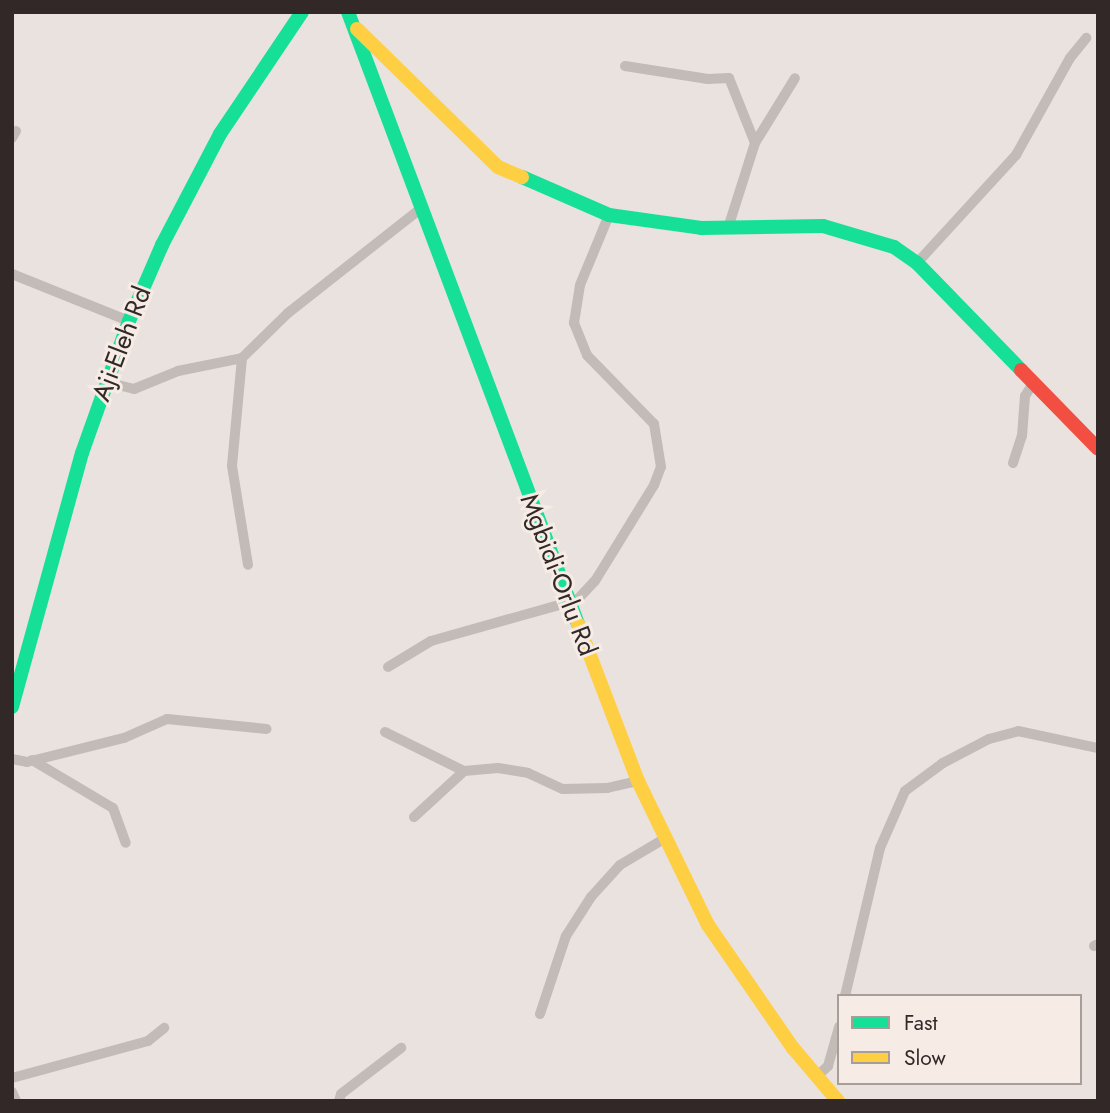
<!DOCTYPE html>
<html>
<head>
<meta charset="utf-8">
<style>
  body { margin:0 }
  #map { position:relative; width:1110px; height:1113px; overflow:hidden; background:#e9e2de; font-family:Jost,sans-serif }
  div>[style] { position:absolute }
  .street>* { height:10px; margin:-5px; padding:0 5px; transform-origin:5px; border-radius:5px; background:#c2bbb7 }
  .fast>* { height:14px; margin:-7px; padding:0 7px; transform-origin:7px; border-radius:7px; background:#16e098 }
  .slow>* { height:14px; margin:-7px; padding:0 7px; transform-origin:7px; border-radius:7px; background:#ffcf43 }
  .jam>* { height:14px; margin:-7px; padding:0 7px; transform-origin:7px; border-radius:7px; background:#f24e42 }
  span { translate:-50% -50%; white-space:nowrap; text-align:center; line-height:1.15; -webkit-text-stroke:6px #f6ece5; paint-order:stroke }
  .street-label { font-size:26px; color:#322827 }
  .frame { position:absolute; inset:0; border:14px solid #322827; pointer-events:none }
  .legend { position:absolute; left:837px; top:994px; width:245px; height:91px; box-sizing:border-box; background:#f6ece5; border:2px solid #a89e99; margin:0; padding:9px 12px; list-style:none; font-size:21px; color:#322827 }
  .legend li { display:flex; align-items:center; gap:14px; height:35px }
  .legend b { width:35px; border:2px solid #a89e99 }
</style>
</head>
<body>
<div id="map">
  <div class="street">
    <div style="left:625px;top:66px;width:84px;rotate:8.9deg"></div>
    <div style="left:708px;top:79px;width:21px;rotate:-3deg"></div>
    <div style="left:729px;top:78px;width:70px;rotate:68.2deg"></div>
    <div style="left:12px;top:138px;width:8px;rotate:-60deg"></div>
    <div style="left:728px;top:228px;width:89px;rotate:-72.4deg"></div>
    <div style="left:755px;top:143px;width:76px;rotate:-58.4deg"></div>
    <div style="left:917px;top:263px;width:147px;rotate:-47.5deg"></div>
    <div style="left:1016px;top:155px;width:111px;rotate:-60.9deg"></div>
    <div style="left:1070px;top:58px;width:26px;rotate:-51deg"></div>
    <div style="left:12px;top:274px;width:126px;rotate:21.9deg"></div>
    <div style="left:242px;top:358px;width:108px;rotate:95.3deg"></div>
    <div style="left:232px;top:466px;width:100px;rotate:80.8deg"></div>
    <div style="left:106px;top:382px;width:29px;rotate:14deg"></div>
    <div style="left:134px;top:389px;width:48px;rotate:-22.2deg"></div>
    <div style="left:178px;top:371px;width:65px;rotate:-11.5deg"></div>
    <div style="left:242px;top:358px;width:64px;rotate:-44.4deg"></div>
    <div style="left:288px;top:313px;width:167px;rotate:-38.2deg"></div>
    <div style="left:1013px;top:463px;width:28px;rotate:-72deg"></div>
    <div style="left:1022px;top:436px;width:40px;rotate:-85.7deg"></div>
    <div style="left:1025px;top:396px;width:17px;rotate:-57deg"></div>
    <div style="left:388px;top:667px;width:50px;rotate:-31.2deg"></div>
    <div style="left:431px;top:641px;width:152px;rotate:-15.7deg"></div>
    <div style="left:577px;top:600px;width:26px;rotate:-47deg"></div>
    <div style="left:595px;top:581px;width:113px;rotate:-58.4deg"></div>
    <div style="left:654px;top:485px;width:19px;rotate:-69deg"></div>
    <div style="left:661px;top:467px;width:44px;rotate:-99.2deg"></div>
    <div style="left:654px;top:424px;width:96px;rotate:-134.2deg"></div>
    <div style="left:587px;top:355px;width:35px;rotate:-112deg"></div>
    <div style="left:574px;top:323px;width:38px;rotate:-81deg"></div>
    <div style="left:580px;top:285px;width:76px;rotate:-67.5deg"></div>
    <div style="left:385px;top:732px;width:88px;rotate:26.3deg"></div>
    <div style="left:12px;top:759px;width:15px;rotate:11deg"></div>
    <div style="left:27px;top:762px;width:100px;rotate:-13.9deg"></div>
    <div style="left:124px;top:738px;width:47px;rotate:-23.8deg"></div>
    <div style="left:167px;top:719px;width:100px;rotate:5.7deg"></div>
    <div style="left:32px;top:760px;width:94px;rotate:30.7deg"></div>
    <div style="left:113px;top:808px;width:37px;rotate:70deg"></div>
    <div style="left:414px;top:817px;width:68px;rotate:-42.6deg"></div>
    <div style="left:464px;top:771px;width:34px;rotate:-5deg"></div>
    <div style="left:498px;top:768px;width:30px;rotate:9deg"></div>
    <div style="left:528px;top:773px;width:38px;rotate:25deg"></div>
    <div style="left:563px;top:789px;width:44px;rotate:-1.3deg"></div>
    <div style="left:607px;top:788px;width:32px;rotate:-13deg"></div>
    <div style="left:1094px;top:946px;width:4px;rotate:-27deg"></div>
    <div style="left:845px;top:996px;width:152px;rotate:-76.7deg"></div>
    <div style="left:880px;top:848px;width:62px;rotate:-66.3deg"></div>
    <div style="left:905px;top:791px;width:47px;rotate:-36.4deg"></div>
    <div style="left:943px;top:763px;width:52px;rotate:-27.6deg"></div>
    <div style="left:989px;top:739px;width:30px;rotate:-15deg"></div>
    <div style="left:1018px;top:731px;width:82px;rotate:12deg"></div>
    <div style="left:540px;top:1014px;width:82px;rotate:-71.6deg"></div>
    <div style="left:566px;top:936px;width:46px;rotate:-57.3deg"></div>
    <div style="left:591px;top:897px;width:43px;rotate:-47.8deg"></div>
    <div style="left:620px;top:865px;width:51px;rotate:-30.6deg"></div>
    <div style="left:817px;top:1076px;width:15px;rotate:-42deg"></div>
    <div style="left:828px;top:1066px;width:41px;rotate:-74.2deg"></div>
    <div style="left:12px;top:1078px;width:141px;rotate:-15.2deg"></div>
    <div style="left:148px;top:1041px;width:21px;rotate:-39deg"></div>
    <div style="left:12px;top:1092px;width:10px;rotate:66deg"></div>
    <div style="left:339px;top:1101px;width:7px;rotate:-74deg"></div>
    <div style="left:341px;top:1094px;width:76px;rotate:-37.5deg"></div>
  </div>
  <div class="fast">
    <div style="left:348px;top:12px;width:654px;rotate:69.4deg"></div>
    <div style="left:522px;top:177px;width:95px;rotate:23.6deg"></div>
    <div style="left:609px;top:215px;width:93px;rotate:8deg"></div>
    <div style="left:701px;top:228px;width:122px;rotate:-0.9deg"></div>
    <div style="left:823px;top:226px;width:74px;rotate:16.5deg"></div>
    <div style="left:894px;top:247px;width:28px;rotate:35deg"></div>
    <div style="left:917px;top:263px;width:149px;rotate:45.8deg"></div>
    <div style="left:12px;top:707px;width:263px;rotate:-74.6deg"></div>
    <div style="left:82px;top:453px;width:140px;rotate:-70.4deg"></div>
    <div style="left:129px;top:321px;width:83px;rotate:-66.5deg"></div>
    <div style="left:162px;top:245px;width:125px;rotate:-62.4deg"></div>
    <div style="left:220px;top:134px;width:147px;rotate:-56.1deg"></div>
  </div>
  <div class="slow">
    <div style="left:357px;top:29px;width:197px;rotate:44.4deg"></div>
    <div style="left:498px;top:167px;width:26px;rotate:23deg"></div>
    <div style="left:578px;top:624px;width:168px;rotate:69.1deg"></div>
    <div style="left:638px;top:781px;width:160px;rotate:64.1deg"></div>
    <div style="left:708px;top:925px;width:150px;rotate:55.4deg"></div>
    <div style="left:793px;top:1048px;width:70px;rotate:49.7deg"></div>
  </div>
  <div class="jam">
    <div style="left:1021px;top:370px;width:110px;rotate:45.7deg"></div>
  </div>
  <div class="street-label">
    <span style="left:122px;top:344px;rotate:-69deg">Aji-Eleh Rd</span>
    <span style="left:558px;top:575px;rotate:69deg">Mgbidi-Orlu Rd</span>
  </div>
  <div class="frame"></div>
  <ul class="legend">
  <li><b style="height:9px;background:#16e098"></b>Fast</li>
  <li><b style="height:9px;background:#ffcf43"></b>Slow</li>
  </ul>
</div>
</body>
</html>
